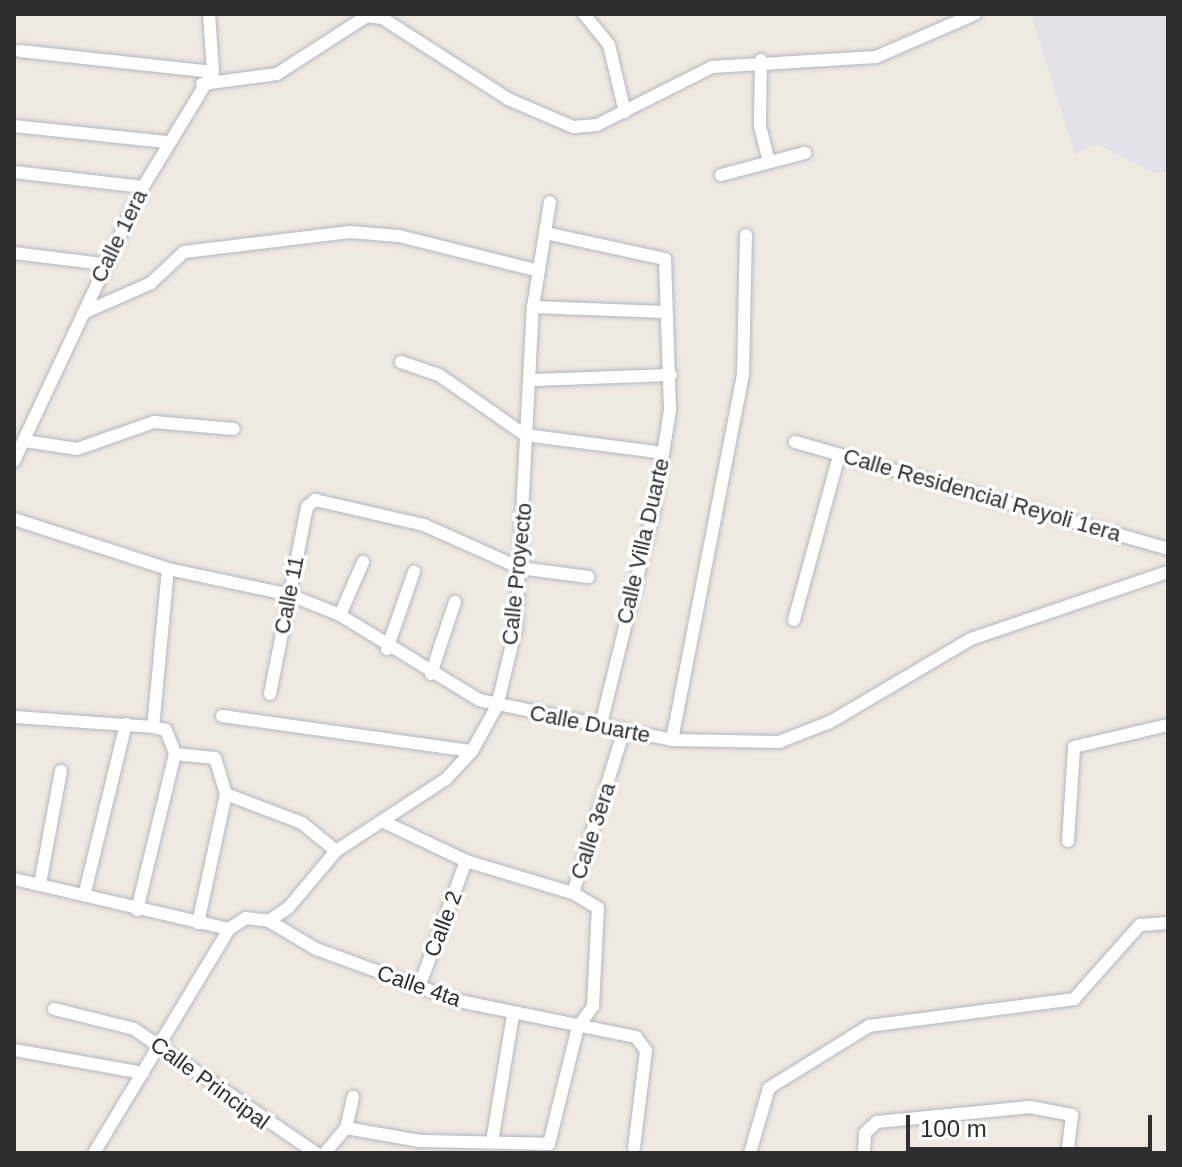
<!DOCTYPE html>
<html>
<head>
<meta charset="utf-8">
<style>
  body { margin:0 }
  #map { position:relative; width:1182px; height:1167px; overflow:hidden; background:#efe9e1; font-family:Helvetica,sans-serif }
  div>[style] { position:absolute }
  .industrial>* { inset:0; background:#e3e1e8 }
  .roads { filter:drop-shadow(0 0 2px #b4b7c1) drop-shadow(0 0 2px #b4b7c1) }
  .street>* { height:12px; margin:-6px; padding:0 6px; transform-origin:6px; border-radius:6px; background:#fff }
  span { translate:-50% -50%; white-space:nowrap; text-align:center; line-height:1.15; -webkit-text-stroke:7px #fff; paint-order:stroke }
  .street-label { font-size:22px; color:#2e2e2e }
  .frame { position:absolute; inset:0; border:16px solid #2e2e2e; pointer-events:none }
  .scale { position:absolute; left:906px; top:1115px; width:246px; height:36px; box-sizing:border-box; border:4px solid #2e2e2e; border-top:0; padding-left:10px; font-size:24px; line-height:28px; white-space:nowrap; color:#2e2e2e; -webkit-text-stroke:6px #fff; paint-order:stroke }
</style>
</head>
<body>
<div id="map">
  <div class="industrial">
    <div style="clip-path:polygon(1031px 14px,1168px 14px,1168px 172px,1154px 173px,1097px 144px,1075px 154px)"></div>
  </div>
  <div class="roads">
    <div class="street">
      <div style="left:584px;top:14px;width:40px;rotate:51deg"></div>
      <div style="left:609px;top:45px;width:69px;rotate:76.6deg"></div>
      <div style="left:20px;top:51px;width:194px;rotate:6.2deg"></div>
      <div style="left:761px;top:60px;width:66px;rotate:90.9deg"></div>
      <div style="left:760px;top:126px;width:33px;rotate:76deg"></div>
      <div style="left:202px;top:84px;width:76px;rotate:-7.6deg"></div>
      <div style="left:277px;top:74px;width:107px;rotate:-32.8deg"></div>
      <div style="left:367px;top:16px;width:15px;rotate:8deg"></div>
      <div style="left:382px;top:18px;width:150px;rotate:32.7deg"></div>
      <div style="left:508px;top:99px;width:71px;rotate:23.3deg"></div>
      <div style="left:573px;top:127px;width:24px;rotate:-5deg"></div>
      <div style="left:597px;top:125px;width:129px;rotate:-26.8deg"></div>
      <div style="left:712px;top:67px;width:164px;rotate:-3.5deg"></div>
      <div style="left:876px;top:57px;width:108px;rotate:-23.5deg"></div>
      <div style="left:14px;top:126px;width:153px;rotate:6deg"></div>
      <div style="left:14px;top:172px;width:130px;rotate:6.6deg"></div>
      <div style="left:721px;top:175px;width:87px;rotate:-14.7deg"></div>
      <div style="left:545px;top:233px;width:123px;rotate:12.2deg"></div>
      <div style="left:665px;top:259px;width:151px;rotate:88.1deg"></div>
      <div style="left:670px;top:410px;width:101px;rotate:99.1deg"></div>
      <div style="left:654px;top:510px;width:220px;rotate:103.9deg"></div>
      <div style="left:14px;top:253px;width:91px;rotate:7deg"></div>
      <div style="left:533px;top:307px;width:132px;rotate:2.2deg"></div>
      <div style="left:83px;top:313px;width:74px;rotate:-23.8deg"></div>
      <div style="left:151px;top:283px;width:45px;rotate:-43.2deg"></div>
      <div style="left:184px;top:252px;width:167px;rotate:-6.9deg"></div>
      <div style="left:350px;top:232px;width:49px;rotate:4.7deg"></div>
      <div style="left:399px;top:236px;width:144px;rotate:14deg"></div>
      <div style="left:401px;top:362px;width:40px;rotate:18.9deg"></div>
      <div style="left:439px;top:375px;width:105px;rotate:34.9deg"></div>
      <div style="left:525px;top:435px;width:139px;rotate:7.4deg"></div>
      <div style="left:534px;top:380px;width:137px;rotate:-2.1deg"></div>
      <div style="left:25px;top:441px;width:53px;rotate:8.7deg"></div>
      <div style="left:77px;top:449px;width:82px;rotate:-19.3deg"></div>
      <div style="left:154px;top:422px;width:80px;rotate:5deg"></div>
      <div style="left:795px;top:442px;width:388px;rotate:16deg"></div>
      <div style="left:14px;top:461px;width:303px;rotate:-64.8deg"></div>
      <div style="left:143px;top:187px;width:135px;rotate:-58.7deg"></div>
      <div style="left:213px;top:72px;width:58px;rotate:-93.9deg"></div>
      <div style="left:14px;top:519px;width:162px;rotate:18deg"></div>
      <div style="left:168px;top:569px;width:125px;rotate:12deg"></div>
      <div style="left:290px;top:595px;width:54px;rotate:21.8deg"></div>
      <div style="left:340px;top:615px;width:163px;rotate:31.4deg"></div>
      <div style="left:479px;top:700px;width:197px;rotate:11.7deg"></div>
      <div style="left:672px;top:740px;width:107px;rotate:1.1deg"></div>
      <div style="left:779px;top:742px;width:55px;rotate:-21.4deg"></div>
      <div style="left:830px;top:722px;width:164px;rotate:-30.5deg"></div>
      <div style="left:971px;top:639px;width:208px;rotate:-18.8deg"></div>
      <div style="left:168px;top:569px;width:159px;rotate:95.4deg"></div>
      <div style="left:153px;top:727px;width:13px;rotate:13deg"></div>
      <div style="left:166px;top:730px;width:26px;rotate:69deg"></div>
      <div style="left:340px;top:615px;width:58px;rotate:-66.5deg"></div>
      <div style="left:794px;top:620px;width:170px;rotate:-74.7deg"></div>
      <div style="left:387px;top:649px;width:82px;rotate:-70.7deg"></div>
      <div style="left:431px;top:674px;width:76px;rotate:-71.6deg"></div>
      <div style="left:270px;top:694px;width:191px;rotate:-78.8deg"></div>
      <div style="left:307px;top:507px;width:11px;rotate:-41deg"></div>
      <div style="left:315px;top:500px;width:112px;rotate:12.9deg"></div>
      <div style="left:424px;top:525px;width:105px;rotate:24.1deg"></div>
      <div style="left:520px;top:568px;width:69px;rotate:7.5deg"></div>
      <div style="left:222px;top:716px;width:252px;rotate:8deg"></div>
      <div style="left:14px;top:717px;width:139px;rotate:4.1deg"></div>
      <div style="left:672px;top:740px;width:372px;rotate:-79deg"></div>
      <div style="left:743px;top:375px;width:140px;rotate:-88.8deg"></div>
      <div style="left:226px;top:794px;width:81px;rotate:20.9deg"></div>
      <div style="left:302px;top:823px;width:44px;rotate:39.5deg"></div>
      <div style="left:384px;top:822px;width:91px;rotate:25.4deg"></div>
      <div style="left:466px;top:861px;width:112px;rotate:16.7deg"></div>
      <div style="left:1068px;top:841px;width:94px;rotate:-86.3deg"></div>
      <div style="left:1074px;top:747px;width:97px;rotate:-13.2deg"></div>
      <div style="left:14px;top:879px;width:221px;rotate:13.1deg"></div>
      <div style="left:40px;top:884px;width:115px;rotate:-79.5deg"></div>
      <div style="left:85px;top:892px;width:173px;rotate:-76.3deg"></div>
      <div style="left:137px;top:910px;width:161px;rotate:-76.3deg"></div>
      <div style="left:175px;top:754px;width:40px;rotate:5.7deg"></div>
      <div style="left:215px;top:758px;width:38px;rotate:73deg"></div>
      <div style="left:226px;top:794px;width:132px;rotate:102.2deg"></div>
      <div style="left:269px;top:921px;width:55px;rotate:30.8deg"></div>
      <div style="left:316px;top:949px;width:152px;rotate:20deg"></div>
      <div style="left:459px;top:1001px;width:181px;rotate:11.5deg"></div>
      <div style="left:636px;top:1037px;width:17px;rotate:54deg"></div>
      <div style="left:646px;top:1051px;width:97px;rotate:97.1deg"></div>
      <div style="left:419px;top:987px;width:134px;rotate:-69.5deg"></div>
      <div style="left:54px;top:1009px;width:82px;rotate:14deg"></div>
      <div style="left:134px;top:1029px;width:220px;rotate:34.3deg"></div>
      <div style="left:14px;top:1050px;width:131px;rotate:10.1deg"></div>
      <div style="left:346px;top:1128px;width:32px;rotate:-77deg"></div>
      <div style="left:492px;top:1142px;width:129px;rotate:-80.6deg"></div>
      <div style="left:94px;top:1153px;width:262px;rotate:-58.9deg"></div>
      <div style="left:229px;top:929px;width:20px;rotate:-33deg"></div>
      <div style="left:246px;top:918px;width:23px;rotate:7deg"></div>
      <div style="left:269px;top:921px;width:24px;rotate:-35deg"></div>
      <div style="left:289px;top:907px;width:73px;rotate:-50deg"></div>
      <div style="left:336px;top:851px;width:131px;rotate:-33.2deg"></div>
      <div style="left:446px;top:779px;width:38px;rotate:-47deg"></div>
      <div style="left:472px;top:751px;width:51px;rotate:-60.9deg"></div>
      <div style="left:497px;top:706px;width:80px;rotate:-76.3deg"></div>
      <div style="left:516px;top:628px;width:321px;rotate:-87deg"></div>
      <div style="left:533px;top:307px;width:106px;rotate:-80.8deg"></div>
      <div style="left:325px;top:1153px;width:33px;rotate:-50deg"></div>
      <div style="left:346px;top:1128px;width:75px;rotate:10deg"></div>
      <div style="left:420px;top:1141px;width:129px;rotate:1.3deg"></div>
      <div style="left:549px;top:1144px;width:121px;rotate:-76.1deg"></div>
      <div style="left:578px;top:1027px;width:26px;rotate:-54deg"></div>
      <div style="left:593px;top:1006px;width:98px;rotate:-87.1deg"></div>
      <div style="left:598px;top:908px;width:29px;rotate:-149deg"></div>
      <div style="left:573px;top:893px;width:171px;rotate:-72.6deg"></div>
      <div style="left:750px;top:1153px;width:68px;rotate:-73.7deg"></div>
      <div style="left:769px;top:1088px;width:118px;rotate:-31.8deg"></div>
      <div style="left:869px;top:1026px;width:207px;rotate:-7.5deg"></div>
      <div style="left:1074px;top:999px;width:99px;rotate:-48.3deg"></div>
      <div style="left:1140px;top:925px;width:28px;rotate:-4deg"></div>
      <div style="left:864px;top:1153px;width:20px;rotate:-87deg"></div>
      <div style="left:865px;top:1133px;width:16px;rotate:-43deg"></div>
      <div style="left:877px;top:1122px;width:154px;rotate:-5.6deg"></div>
      <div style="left:1030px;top:1107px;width:43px;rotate:10.8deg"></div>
      <div style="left:1072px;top:1115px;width:38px;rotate:97deg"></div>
    </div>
  </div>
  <div class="street-label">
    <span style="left:119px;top:236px;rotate:-64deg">Calle 1era</span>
    <span style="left:982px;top:495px;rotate:16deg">Calle Residencial Reyoli 1era</span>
    <span style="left:643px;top:541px;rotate:-77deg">Calle Villa Duarte</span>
    <span style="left:517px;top:574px;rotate:-84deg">Calle Proyecto</span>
    <span style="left:289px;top:595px;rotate:-79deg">Calle 11</span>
    <span style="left:590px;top:724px;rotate:11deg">Calle Duarte</span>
    <span style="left:593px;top:831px;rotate:-72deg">Calle 3era</span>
    <span style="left:443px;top:924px;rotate:-69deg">Calle 2</span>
    <span style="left:419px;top:986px;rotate:19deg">Calle 4ta</span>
    <span style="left:210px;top:1083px;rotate:36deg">Calle Principal</span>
  </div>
  <div class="frame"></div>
  <div class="scale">100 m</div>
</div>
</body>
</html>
